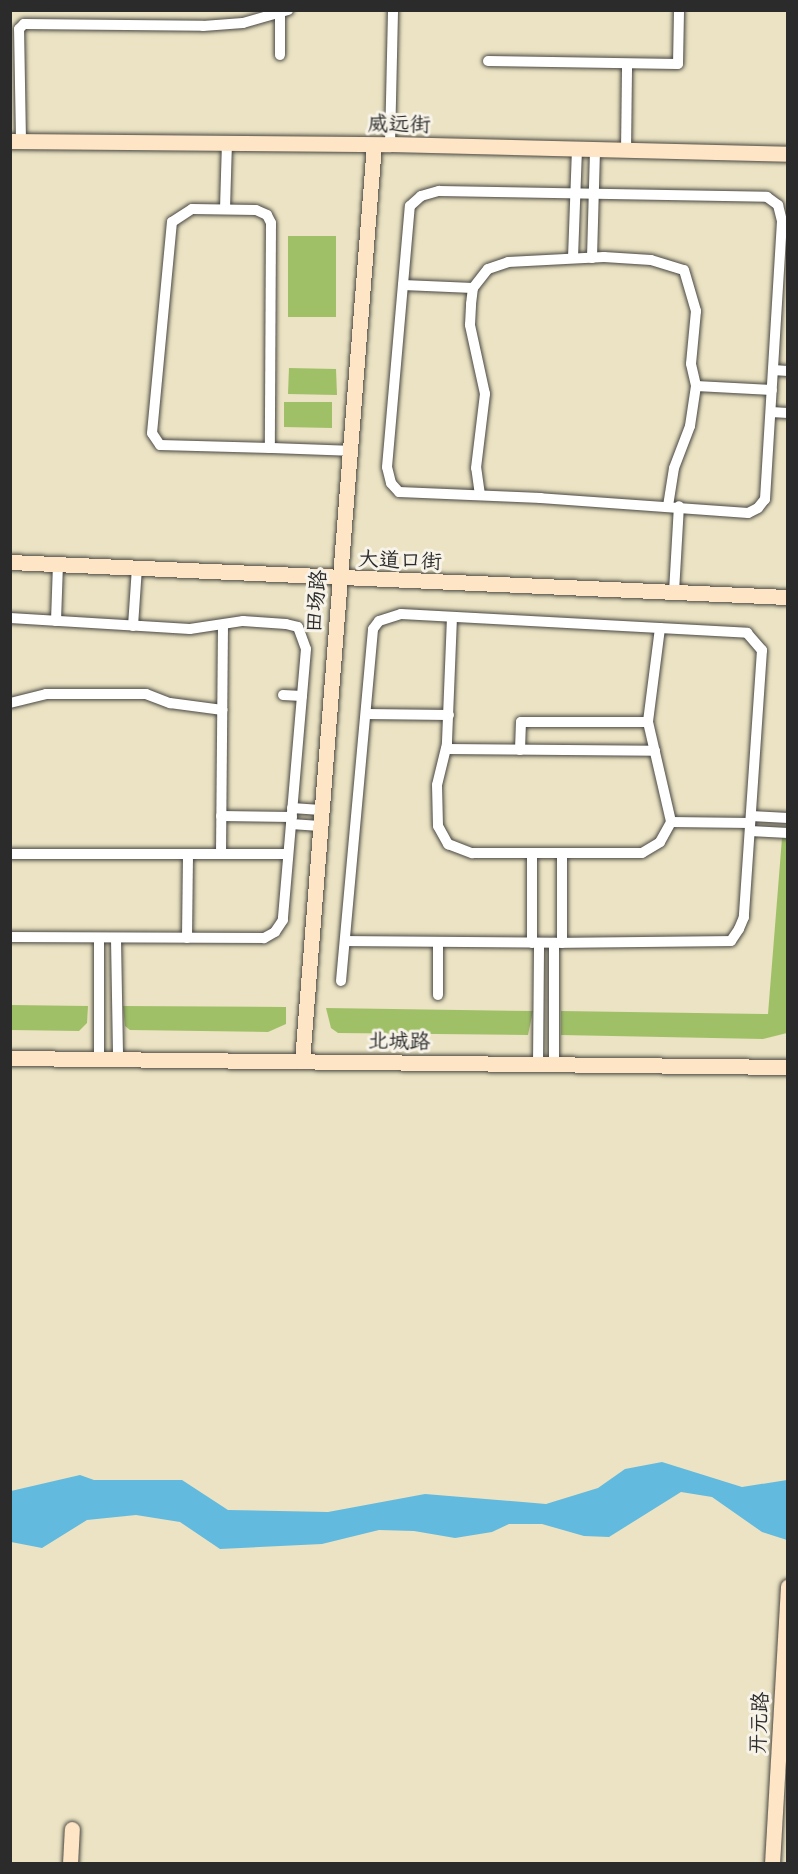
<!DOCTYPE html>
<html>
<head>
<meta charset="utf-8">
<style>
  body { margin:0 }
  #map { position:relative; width:798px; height:1874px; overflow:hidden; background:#ebe3c3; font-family:"Patrick Hand","LXGW WenKai TC",sans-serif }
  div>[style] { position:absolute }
  .green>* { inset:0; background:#a0c068 }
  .water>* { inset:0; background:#63badf }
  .roads { filter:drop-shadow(0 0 2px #484742) drop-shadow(0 0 2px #484742) }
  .street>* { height:10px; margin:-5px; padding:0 5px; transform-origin:5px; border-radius:5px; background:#fff }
  .secondary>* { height:15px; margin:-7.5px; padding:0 7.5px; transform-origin:7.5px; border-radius:7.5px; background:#fee5c5 }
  span { translate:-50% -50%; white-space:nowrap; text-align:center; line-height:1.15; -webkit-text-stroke:6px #f7f3e8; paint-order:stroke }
  .street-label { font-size:21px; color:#2b2b2b }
  .frame { position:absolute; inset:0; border:12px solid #2b2b2b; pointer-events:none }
</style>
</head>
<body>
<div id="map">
  <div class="green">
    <div style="clip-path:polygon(288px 236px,336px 236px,336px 317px,288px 317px)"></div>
    <div style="clip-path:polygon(289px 368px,336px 369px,337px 395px,288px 394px)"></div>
    <div style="clip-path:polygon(284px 402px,332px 402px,332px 428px,284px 427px)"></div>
    <div style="clip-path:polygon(782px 838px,788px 839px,787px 1033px,763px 1039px,561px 1035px,561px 1011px,768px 1014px)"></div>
    <div style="clip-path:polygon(11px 1005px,88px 1006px,87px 1023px,79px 1031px,11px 1030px)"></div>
    <div style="clip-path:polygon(123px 1006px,286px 1007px,286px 1024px,268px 1032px,130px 1030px,125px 1026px)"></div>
    <div style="clip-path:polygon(326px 1008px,533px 1011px,528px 1035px,338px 1033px,331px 1028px)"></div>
  </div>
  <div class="water">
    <div style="clip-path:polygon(662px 1462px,742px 1487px,787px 1480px,787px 1540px,762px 1532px,712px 1497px,681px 1492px,609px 1537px,584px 1536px,542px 1524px,509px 1524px,492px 1532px,455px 1538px,414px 1531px,379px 1530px,322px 1544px,220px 1549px,180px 1522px,136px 1515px,87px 1520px,42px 1548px,11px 1542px,11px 1491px,80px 1475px,94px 1480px,182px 1480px,228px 1510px,328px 1512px,425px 1494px,546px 1504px,598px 1488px,625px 1469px)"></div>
  </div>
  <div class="roads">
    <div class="street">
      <div style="left:280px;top:55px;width:42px;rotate:-90deg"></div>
      <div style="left:488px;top:61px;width:190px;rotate:0.9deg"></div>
      <div style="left:678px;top:64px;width:54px;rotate:-88.9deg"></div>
      <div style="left:21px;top:141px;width:112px;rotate:-91deg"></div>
      <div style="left:19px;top:29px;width:7px;rotate:-45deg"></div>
      <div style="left:24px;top:24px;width:179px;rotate:0.6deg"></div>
      <div style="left:203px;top:26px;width:40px;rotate:-4.3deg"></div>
      <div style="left:243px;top:23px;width:47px;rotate:-16.1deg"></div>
      <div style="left:390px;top:144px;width:134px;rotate:-88.7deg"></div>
      <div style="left:626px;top:152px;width:88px;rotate:-89.3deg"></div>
      <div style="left:439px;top:191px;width:328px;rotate:1deg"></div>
      <div style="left:767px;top:197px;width:14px;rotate:36deg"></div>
      <div style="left:778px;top:205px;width:16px;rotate:76deg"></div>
      <div style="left:782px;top:221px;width:279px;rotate:93.5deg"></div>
      <div style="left:765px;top:499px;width:11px;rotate:128deg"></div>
      <div style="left:758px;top:508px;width:11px;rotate:153deg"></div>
      <div style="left:748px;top:513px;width:208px;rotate:-175.9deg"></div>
      <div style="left:541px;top:498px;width:142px;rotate:-177.6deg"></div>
      <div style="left:399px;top:492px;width:12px;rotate:-132deg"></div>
      <div style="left:391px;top:483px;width:16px;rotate:-104deg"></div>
      <div style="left:387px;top:467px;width:262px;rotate:-85deg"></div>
      <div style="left:410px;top:206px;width:15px;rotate:-42deg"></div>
      <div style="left:421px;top:196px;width:19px;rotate:-16deg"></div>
      <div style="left:225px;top:209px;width:66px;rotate:-88.3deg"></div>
      <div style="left:573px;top:258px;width:108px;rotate:-87.9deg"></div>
      <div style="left:592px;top:258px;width:107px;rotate:-88.4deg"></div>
      <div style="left:403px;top:285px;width:70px;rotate:2.5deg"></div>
      <div style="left:773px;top:370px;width:15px;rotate:4deg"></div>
      <div style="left:771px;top:412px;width:17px;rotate:3deg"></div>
      <div style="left:270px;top:448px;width:110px;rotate:-178.4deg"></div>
      <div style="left:160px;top:445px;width:14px;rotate:-124deg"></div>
      <div style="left:152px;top:433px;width:212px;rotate:-84.6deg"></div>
      <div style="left:172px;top:222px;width:24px;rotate:-33deg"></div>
      <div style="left:192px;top:209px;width:64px;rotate:0.9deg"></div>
      <div style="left:256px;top:210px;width:12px;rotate:24deg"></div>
      <div style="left:267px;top:215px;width:9px;rotate:63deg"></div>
      <div style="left:271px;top:223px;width:225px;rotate:90.3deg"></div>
      <div style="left:270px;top:448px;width:80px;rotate:2.1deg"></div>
      <div style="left:480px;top:495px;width:27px;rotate:-98deg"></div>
      <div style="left:476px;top:468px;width:75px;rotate:-83.1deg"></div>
      <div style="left:485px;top:394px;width:71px;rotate:-102.3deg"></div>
      <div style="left:470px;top:325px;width:21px;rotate:-87deg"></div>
      <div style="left:471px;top:304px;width:16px;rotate:-83deg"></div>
      <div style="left:473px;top:288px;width:24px;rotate:-52deg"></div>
      <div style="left:488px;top:269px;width:21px;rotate:-19deg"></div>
      <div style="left:508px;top:262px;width:96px;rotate:-3deg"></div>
      <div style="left:604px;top:257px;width:47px;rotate:3.7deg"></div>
      <div style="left:651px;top:260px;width:34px;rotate:17deg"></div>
      <div style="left:684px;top:270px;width:43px;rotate:73.7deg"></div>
      <div style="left:696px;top:311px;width:53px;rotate:95.4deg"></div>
      <div style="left:691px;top:364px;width:23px;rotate:77deg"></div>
      <div style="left:696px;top:386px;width:76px;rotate:3deg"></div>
      <div style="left:668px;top:506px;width:38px;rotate:-81deg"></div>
      <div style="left:674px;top:468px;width:45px;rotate:-69.1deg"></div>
      <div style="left:690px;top:426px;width:40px;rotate:-81.5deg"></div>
      <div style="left:674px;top:592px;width:86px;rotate:-86.7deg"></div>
      <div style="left:452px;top:617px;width:127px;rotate:92.3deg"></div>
      <div style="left:447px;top:744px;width:42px;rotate:103.7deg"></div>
      <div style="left:437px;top:785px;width:41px;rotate:88.6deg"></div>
      <div style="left:438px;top:826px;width:21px;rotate:61deg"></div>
      <div style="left:448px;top:844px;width:26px;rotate:21deg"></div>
      <div style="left:472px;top:853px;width:170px"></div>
      <div style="left:642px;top:853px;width:21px;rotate:-31deg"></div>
      <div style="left:660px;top:842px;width:23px;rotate:-61deg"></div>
      <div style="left:671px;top:822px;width:79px;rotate:0.7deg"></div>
      <div style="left:10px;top:618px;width:180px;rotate:3.5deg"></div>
      <div style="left:190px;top:629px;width:54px;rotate:-8.6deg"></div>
      <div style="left:243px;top:621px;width:43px;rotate:4deg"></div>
      <div style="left:286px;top:624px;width:12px;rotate:14deg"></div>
      <div style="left:298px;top:627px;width:23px;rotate:70deg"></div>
      <div style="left:306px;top:649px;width:272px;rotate:94.9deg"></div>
      <div style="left:283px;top:920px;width:14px;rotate:124deg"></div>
      <div style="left:275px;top:932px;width:13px;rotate:151deg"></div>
      <div style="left:264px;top:938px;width:254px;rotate:-179.8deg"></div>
      <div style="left:56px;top:621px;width:57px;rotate:-88deg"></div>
      <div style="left:133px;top:626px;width:58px;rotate:-86.1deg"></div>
      <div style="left:660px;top:628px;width:95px;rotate:97.3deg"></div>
      <div style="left:648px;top:722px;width:103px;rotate:77deg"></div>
      <div style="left:283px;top:695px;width:19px;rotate:3deg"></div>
      <div style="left:10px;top:703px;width:37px;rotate:-14deg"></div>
      <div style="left:46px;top:694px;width:100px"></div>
      <div style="left:146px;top:694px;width:26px;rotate:21deg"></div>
      <div style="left:170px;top:703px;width:53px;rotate:7.5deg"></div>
      <div style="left:366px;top:714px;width:83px;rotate:0.7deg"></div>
      <div style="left:446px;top:749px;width:209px;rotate:0.5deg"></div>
      <div style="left:520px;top:750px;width:28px;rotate:-88deg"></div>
      <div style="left:521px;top:722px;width:127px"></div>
      <div style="left:292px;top:808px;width:29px;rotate:4deg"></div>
      <div style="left:221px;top:816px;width:71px;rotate:0.8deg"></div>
      <div style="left:751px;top:816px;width:37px;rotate:3deg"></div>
      <div style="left:291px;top:824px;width:29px;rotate:4deg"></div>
      <div style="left:750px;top:831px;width:38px;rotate:3deg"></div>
      <div style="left:532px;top:853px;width:90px;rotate:90deg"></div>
      <div style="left:562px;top:853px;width:90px;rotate:90deg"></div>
      <div style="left:10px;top:854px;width:278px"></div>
      <div style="left:221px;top:854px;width:229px;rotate:-89.5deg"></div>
      <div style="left:187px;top:938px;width:84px;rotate:-89.3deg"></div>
      <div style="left:116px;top:939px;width:120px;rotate:89deg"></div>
      <div style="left:345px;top:941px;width:209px;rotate:0.5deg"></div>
      <div style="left:341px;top:981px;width:353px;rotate:-84.8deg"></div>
      <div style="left:373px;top:629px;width:10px;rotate:-53deg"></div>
      <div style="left:379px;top:621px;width:23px;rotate:-18deg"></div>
      <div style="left:401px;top:614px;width:347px;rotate:3.1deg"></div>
      <div style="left:747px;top:633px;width:23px;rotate:49deg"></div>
      <div style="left:762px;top:650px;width:268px;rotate:93.9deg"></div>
      <div style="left:744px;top:917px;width:13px;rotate:113deg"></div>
      <div style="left:739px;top:929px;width:14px;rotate:124deg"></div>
      <div style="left:731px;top:941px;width:177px;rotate:179.4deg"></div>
      <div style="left:554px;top:943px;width:121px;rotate:90deg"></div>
      <div style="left:438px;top:995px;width:53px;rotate:-90deg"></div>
      <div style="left:99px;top:1059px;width:120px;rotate:-90deg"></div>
      <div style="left:538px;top:1064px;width:121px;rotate:-89.5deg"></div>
    </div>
    <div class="secondary">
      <div style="left:10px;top:141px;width:380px;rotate:0.5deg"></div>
      <div style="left:390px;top:144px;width:398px;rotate:1.4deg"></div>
      <div style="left:10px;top:562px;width:779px;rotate:2.58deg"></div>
      <div style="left:10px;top:1058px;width:778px;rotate:0.66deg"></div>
      <div style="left:302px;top:1061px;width:919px;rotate:-85.51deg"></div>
      <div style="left:70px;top:1864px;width:35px;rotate:-87deg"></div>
      <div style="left:772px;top:1864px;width:278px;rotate:-86.7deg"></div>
    </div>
  </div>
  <div class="street-label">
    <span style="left:399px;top:124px;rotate:1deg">威远街</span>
    <span style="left:400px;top:560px;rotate:2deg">大道口街</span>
    <span style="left:316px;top:601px;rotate:-85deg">田场路</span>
    <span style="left:399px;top:1041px;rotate:1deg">北城路</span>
    <span style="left:759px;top:1723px;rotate:-87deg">开元路</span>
  </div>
  <div class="frame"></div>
</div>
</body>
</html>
